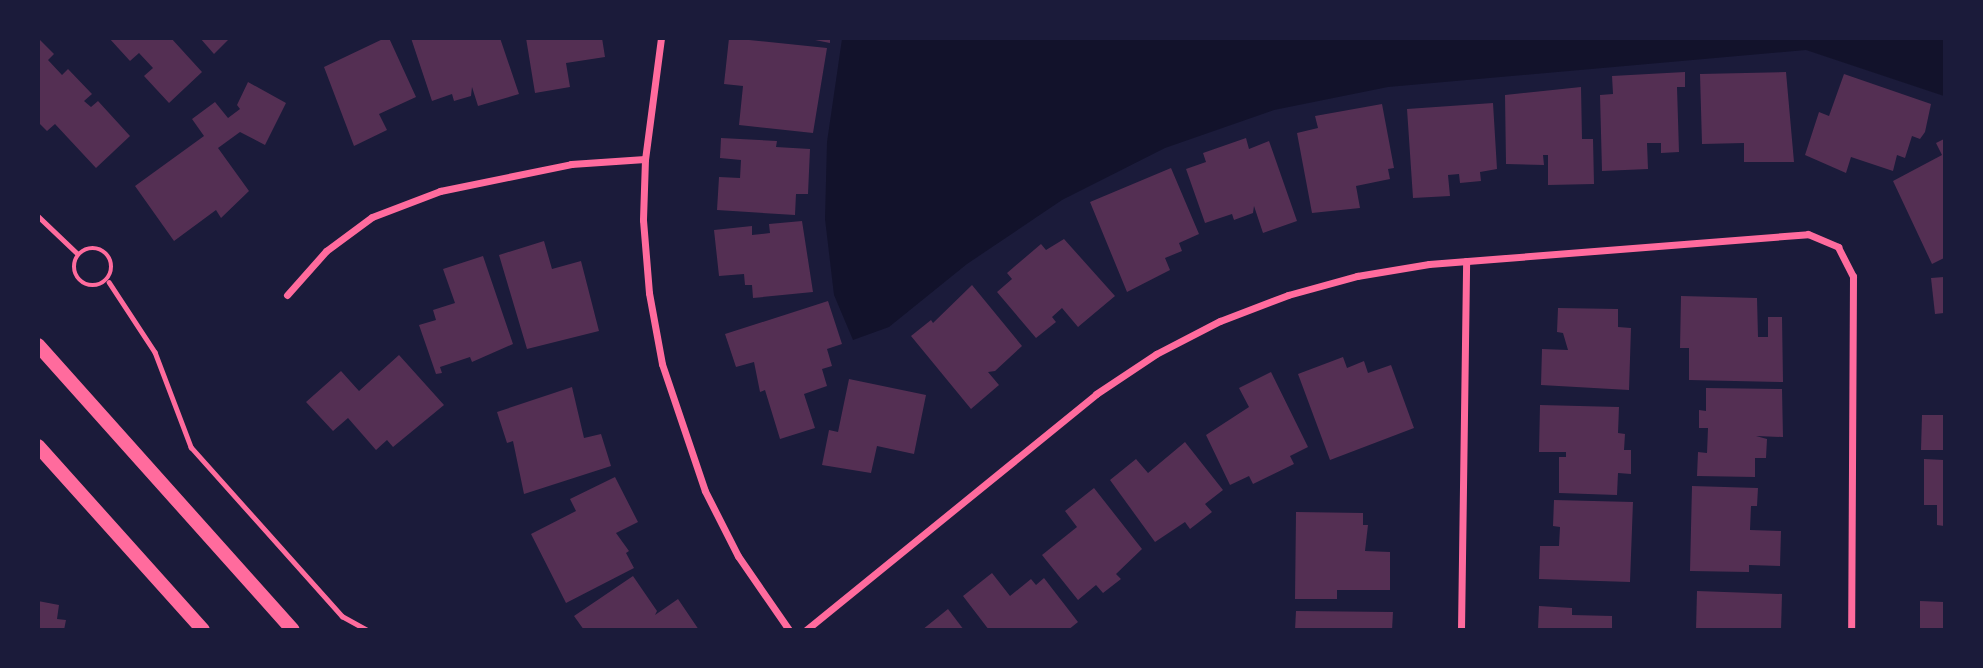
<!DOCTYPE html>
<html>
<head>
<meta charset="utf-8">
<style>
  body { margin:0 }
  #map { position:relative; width:1983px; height:668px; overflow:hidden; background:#1b1b3a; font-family:"Fira Sans",sans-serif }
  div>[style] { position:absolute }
  .water>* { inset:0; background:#12122b }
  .building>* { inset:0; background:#542f53 }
  .path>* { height:4.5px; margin:-2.25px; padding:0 2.25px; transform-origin:2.25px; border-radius:2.25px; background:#ff6b9d }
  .path>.ring { margin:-2.25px; padding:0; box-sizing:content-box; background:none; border:4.5px solid #ff6b9d; border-radius:50% }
  .minor>* { height:7px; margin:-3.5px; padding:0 3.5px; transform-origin:3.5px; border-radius:3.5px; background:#ff6b9d }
  .secondary>* { height:14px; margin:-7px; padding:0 7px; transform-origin:7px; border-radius:7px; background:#ff6b9d }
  span { translate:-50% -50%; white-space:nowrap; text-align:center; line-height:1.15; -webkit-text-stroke:7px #1b1b3a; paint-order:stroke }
  .frame { position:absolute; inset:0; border:40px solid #1b1b3a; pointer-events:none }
</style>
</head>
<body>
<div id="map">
  <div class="water">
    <div style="clip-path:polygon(842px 39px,1944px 39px,1944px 96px,1806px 50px,1388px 87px,1274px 110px,1165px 148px,1062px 200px,967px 264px,889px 327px,853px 340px,834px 295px,825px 219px,827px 142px)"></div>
  </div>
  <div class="building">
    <div style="clip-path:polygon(38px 38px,54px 54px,48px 60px,62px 75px,68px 69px,92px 94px,84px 101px,91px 107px,98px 101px,130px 136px,96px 168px,55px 124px,47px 131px,38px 122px)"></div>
    <div style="clip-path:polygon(109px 38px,171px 38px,202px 72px,169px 103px,144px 76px,153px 68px,139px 53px,130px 61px)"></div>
    <div style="clip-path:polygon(200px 38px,230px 38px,214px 54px)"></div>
    <div style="clip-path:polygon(385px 38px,389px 38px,416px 97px,379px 114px,387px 130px,354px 146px,324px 67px)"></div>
    <div style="clip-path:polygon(411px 38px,500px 38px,519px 94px,478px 106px,472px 87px,471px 96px,454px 101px,452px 94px,432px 101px)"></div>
    <div style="clip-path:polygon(526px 38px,602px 38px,605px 57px,566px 63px,570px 87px,535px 93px)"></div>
    <div style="clip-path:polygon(729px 38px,827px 48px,813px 133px,739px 125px,743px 86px,724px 84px)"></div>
    <div style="clip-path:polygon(805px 38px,830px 38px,830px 43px)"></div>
    <div style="clip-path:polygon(1685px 72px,1685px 87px,1677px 87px,1679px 152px,1661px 153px,1661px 143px,1647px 143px,1648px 169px,1602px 171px,1600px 95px,1613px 94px,1612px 76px)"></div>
    <div style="clip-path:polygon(1786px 72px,1794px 162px,1744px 162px,1744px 143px,1702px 144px,1700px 74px)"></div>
    <div style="clip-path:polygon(1844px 74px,1931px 104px,1925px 132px,1920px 139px,1912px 136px,1905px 158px,1897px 155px,1893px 171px,1851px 157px,1846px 173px,1805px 155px,1819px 112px,1829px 116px)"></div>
    <div style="clip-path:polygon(248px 82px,286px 103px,265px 145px,240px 132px,218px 148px,249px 191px,221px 218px,216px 210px,174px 241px,135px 186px,204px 136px,192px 119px,215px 102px,228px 118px,240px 109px,237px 105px)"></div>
    <div style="clip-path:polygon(1581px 87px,1582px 139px,1593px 139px,1594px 184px,1548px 185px,1548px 155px,1543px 155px,1544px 165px,1506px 164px,1505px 95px)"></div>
    <div style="clip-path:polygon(1493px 103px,1497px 169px,1480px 172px,1481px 181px,1460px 183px,1459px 174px,1448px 175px,1450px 196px,1413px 198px,1407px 109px)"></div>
    <div style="clip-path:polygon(1382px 104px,1394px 168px,1388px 169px,1390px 179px,1356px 186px,1360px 208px,1312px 213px,1297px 133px,1318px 128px,1315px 116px)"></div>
    <div style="clip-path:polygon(721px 138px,777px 141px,776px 147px,810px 149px,808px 194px,796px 194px,795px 215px,717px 210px,719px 177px,740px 178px,741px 160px,720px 158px)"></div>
    <div style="clip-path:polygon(1246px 138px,1249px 149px,1269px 141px,1297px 221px,1263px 233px,1254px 206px,1253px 213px,1234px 220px,1232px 214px,1205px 223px,1186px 169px,1206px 162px,1203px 153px)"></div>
    <div style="clip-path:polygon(1944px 139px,1944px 258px,1932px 264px,1893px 181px,1942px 155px,1936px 143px)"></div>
    <div style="clip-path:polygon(1171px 168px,1199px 234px,1179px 243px,1182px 251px,1165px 258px,1170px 270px,1127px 292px,1090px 202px)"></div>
    <div style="clip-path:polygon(802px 221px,813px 292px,753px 298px,752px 285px,745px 285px,744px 274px,719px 276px,714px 230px,752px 226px,752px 235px,770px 233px,769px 224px)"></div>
    <div style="clip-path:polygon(1064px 239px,1115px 296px,1078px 327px,1062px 308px,1052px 317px,1056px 322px,1036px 338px,997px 292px,1012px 279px,1007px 273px,1041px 244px,1046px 250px)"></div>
    <div style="clip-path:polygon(544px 241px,552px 269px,581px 261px,599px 331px,527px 349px,499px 255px)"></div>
    <div style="clip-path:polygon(483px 256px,513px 344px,472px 362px,470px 357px,440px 367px,442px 373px,436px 374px,419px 325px,436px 320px,433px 310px,455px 303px,443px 269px)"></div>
    <div style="clip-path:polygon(1944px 277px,1944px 313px,1935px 314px,1931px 278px)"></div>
    <div style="clip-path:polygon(972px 285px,1022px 346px,995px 371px,988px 372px,999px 385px,971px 409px,911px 336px,931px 320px,933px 323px)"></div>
    <div style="clip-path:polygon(1681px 296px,1757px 298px,1758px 337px,1768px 337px,1768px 317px,1782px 317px,1783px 382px,1689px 380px,1689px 348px,1680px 348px)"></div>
    <div style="clip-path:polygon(828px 301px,842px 344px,827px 349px,832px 366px,822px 369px,827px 386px,804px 394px,815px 428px,780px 439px,765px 390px,760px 392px,754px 362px,736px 367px,725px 334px)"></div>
    <div style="clip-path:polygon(1558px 308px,1618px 309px,1618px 327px,1631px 328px,1629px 390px,1541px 385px,1542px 349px,1568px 350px,1563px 333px,1557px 332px)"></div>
    <div style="clip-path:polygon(399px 355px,444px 405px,393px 447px,387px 440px,376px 450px,348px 418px,333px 431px,306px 402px,341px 371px,359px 391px)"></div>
    <div style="clip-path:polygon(1343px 357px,1347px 368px,1364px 361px,1368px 373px,1391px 365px,1414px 428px,1330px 460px,1298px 374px)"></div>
    <div style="clip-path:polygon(1271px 372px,1308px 447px,1290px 456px,1294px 464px,1253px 484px,1249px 476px,1230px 485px,1206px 435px,1249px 407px,1239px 388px)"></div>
    <div style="clip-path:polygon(849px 379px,926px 395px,914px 454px,877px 446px,871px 473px,822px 465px,829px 430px,838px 432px)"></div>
    <div style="clip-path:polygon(572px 387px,584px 438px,601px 434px,611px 466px,524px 494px,513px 441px,507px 443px,497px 412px)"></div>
    <div style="clip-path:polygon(1706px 388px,1782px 389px,1783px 437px,1756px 436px,1767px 439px,1766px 458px,1755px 458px,1755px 477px,1697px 476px,1698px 452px,1707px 453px,1708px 428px,1699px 428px,1699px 410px,1706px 411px)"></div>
    <div style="clip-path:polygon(1540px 405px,1619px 407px,1618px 433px,1625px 434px,1624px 450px,1631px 450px,1631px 474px,1618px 473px,1617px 495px,1559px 493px,1559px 457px,1566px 457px,1566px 452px,1539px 452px)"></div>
    <div style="clip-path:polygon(1922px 415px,1944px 415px,1944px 450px,1921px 450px)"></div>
    <div style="clip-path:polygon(1185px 442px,1223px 490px,1205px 504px,1212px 512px,1190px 529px,1185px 522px,1155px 542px,1110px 480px,1136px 459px,1148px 473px)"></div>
    <div style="clip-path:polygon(1924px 459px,1944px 460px,1944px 526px,1937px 525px,1937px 505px,1924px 505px)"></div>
    <div style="clip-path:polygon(615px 477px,638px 522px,616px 533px,629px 551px,626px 553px,634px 568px,566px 603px,531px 534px,576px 511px,570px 499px)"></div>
    <div style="clip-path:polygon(1692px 486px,1758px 488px,1757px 506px,1751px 506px,1750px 530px,1781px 531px,1780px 566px,1749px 565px,1749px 572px,1690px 571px)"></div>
    <div style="clip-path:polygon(1094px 488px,1142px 549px,1116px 574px,1121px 579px,1103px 593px,1096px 585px,1078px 600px,1042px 555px,1077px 527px,1065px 511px)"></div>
    <div style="clip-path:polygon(1554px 500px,1633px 502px,1630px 582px,1539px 579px,1540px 546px,1559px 546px,1560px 527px,1553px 526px)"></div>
    <div style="clip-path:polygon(1296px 512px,1363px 513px,1363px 525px,1368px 525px,1365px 551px,1390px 552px,1390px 590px,1337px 590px,1337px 599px,1295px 599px)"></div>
    <div style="clip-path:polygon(992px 573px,1010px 596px,1031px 579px,1036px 585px,1044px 578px,1078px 622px,1068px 630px,989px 630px,963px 596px)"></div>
    <div style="clip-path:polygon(633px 576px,657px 611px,655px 615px,678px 599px,699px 630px,584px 630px,574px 616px)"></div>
    <div style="clip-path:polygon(1697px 591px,1782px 594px,1781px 630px,1696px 630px)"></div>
    <div style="clip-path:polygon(38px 601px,59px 605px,57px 619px,66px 620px,64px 630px,38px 630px)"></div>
    <div style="clip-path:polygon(1920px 601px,1944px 602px,1944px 630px,1920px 630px)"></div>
    <div style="clip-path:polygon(1539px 606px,1572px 608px,1572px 615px,1612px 616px,1612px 630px,1538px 630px)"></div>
    <div style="clip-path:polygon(948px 609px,964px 630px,922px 630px)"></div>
    <div style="clip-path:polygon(1296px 611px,1393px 612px,1392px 630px,1295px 630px)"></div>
  </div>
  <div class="path">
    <div style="left:38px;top:216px;width:54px;rotate:43.5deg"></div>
    <div class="ring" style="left:74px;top:248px;width:33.5px;height:33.5px"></div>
    <div style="left:109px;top:282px;width:84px;rotate:56.7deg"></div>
    <div style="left:155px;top:352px;width:102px;rotate:69.2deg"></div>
    <div style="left:191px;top:447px;width:227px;rotate:48.2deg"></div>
    <div style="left:342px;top:616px;width:29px;rotate:29deg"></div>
  </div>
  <div class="minor">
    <div style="left:661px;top:38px;width:122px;rotate:97.5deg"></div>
    <div style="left:645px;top:159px;width:61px;rotate:91.9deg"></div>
    <div style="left:643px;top:220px;width:73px;rotate:85.3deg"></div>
    <div style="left:649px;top:293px;width:72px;rotate:79.6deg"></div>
    <div style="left:662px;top:364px;width:134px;rotate:71.3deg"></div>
    <div style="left:705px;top:491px;width:73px;rotate:63.1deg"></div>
    <div style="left:738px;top:556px;width:90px;rotate:55.4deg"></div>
    <div style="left:287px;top:295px;width:59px;rotate:-48.4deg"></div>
    <div style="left:326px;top:251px;width:57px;rotate:-36.5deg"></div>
    <div style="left:372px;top:217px;width:73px;rotate:-20.9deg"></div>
    <div style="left:440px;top:191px;width:134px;rotate:-11.6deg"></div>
    <div style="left:571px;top:164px;width:74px;rotate:-3.9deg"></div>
    <div style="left:806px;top:630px;width:374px;rotate:-39.1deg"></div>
    <div style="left:1096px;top:394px;width:72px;rotate:-33.7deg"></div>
    <div style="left:1156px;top:354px;width:72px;rotate:-27.3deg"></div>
    <div style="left:1220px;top:321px;width:73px;rotate:-20.9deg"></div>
    <div style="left:1288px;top:295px;width:72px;rotate:-15.4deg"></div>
    <div style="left:1357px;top:276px;width:73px;rotate:-9.5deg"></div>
    <div style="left:1429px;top:264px;width:380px;rotate:-4.5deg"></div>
    <div style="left:1808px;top:234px;width:33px;rotate:23deg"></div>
    <div style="left:1838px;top:247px;width:33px;rotate:63deg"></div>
    <div style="left:1853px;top:276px;width:354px;rotate:90.3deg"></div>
    <div style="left:1461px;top:630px;width:369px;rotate:-89.2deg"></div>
  </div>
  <div class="secondary">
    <div style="left:38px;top:345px;width:382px;rotate:48.2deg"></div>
    <div style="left:38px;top:446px;width:247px;rotate:48.1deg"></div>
  </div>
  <div class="frame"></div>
</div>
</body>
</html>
